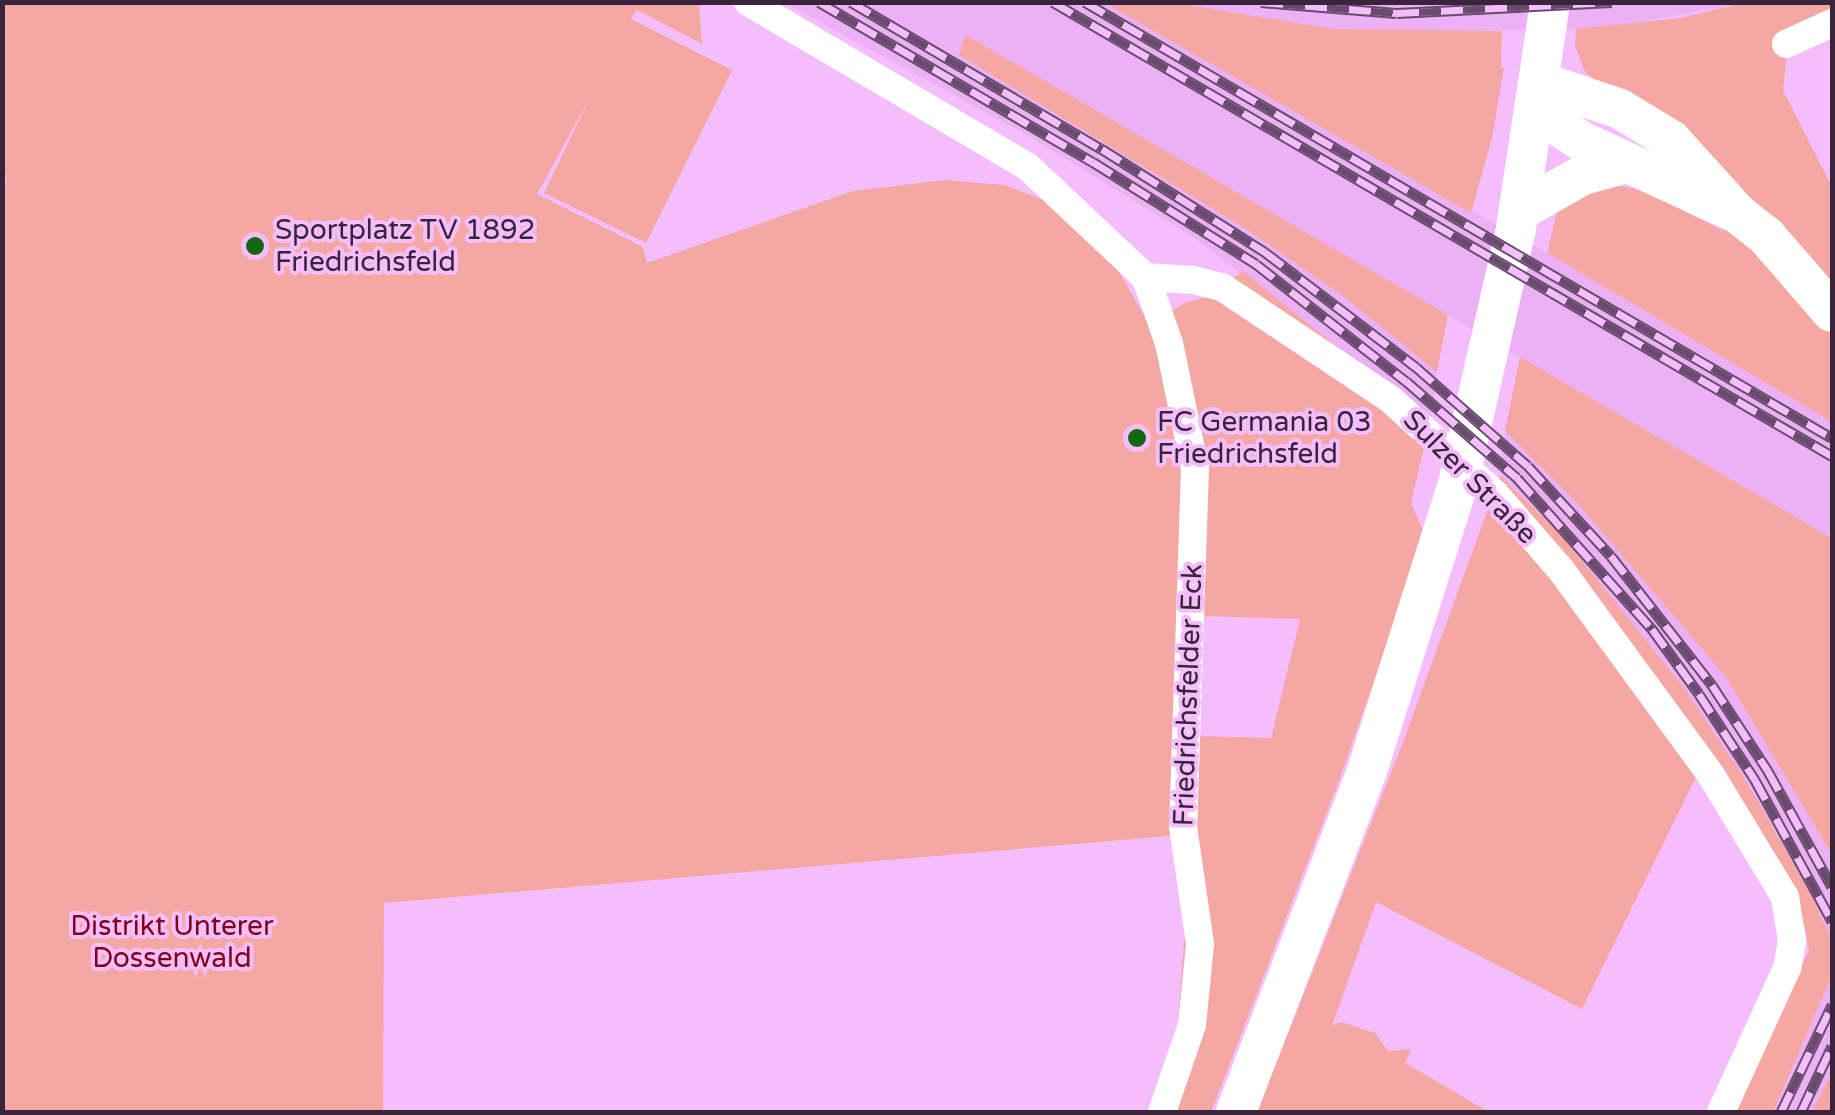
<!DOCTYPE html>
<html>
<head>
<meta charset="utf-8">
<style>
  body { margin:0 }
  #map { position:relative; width:1835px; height:1115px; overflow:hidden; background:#f4befc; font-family:"Varela Round",sans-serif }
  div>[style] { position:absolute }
  .built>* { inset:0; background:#ecb1f4 }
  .green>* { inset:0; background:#f5a7a3 }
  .street>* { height:28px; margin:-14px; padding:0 14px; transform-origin:14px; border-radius:14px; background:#fff }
  .secondary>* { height:40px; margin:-20px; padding:0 20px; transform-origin:20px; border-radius:20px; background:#fff }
  .rail>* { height:11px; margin-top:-5.5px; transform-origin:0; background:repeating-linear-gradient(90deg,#f4befc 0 22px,#694b6d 0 44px); box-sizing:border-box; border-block:2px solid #694b6d }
  .dots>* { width:28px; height:28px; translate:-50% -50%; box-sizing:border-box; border:5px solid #f4befc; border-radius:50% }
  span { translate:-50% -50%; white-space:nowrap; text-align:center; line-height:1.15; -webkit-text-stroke:8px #f4befc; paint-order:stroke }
  .poi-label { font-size:28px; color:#39243c }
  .left { translate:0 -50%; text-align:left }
  .street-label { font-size:28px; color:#39243c }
  .park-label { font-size:28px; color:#800318 }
  .frame { position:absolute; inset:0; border:5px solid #39243c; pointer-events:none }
</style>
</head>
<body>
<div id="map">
  <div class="built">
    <div style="clip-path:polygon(785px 3px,1105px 3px,1547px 253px,1832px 422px,1832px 538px,966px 36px,960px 55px,1243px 227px,1339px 293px,1437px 372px,1430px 422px,1199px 241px,1025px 134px)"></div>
    <div style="clip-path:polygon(1176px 3px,1742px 3px,1608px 28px,1417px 32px,1333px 29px)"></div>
    <div style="clip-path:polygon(1505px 431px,1579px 505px,1726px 677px,1832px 855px,1832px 940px,1808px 889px,1685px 689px,1559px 532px,1500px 476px)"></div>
    <div style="clip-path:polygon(1832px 976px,1832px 1072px,1812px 1112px,1773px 1112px)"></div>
  </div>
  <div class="green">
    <div style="clip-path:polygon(evenodd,2px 3px,699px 3px,702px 44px,637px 10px,631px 19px,732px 70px,646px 243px,544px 193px,591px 96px,537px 194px,643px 247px,647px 263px,853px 191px,945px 180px,1004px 185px,1052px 203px,1106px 249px,1150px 326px,1184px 303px,1204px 298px,1243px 271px,1430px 422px,1411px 503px,1422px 528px,1421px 547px,1340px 778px,1211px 1112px,1172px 1112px,1184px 941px,1197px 902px,1193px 834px,384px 903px,383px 1112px,3px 1112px,2px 186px,7px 180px,2px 160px,2px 3px,1203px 616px,1300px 619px,1271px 738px,1196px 736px,1203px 616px)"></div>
    <div style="clip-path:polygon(1105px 3px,1176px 3px,1333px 29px,1502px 31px,1501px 68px,1504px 67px,1492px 138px,1471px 213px)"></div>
    <div style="clip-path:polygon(1742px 3px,1832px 3px,1832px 13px,1789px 33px,1783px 90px,1832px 187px,1832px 422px,1547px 253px,1557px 211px,1602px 183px,1642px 190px,1724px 231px,1750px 201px,1585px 72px,1575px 46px,1576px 29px,1680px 18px)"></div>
    <div style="clip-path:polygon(966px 35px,1448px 315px,1437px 372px,1339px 293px,1243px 227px,959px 55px)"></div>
    <div style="clip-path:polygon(1520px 357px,1832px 538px,1832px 855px,1726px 677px,1579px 505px,1505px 431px)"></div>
    <div style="clip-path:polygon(1500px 476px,1559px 532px,1685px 689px,1745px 779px,1808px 889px,1832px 940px,1832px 976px,1773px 1112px,1732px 1112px,1809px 950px,1805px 927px,1792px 894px,1671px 704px,1629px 686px,1663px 722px,1697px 775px,1582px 1009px,1376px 902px,1332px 1026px,1341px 1022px,1375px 1033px,1388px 1051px,1411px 1049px,1405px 1063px,1489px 1112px,1257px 1112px,1402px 745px)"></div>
    <div style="clip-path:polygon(1832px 1072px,1832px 1112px,1812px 1112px)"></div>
  </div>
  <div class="street">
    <div style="left:748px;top:2px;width:325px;rotate:30.5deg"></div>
    <div style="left:1028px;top:167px;width:161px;rotate:43.2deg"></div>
    <div style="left:1145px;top:277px;width:31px;rotate:69deg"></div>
    <div style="left:1156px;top:306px;width:39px;rotate:71deg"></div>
    <div style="left:1169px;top:343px;width:128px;rotate:78.3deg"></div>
    <div style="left:1195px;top:468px;width:359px;rotate:91.9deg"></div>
    <div style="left:1183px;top:827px;width:118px;rotate:81.7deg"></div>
    <div style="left:1200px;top:944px;width:81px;rotate:95.6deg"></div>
    <div style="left:1192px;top:1025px;width:92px;rotate:109deg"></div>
    <div style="left:1786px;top:44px;width:51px;rotate:-24.5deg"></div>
    <div style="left:1145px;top:277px;width:48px;rotate:3.6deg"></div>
    <div style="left:1193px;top:280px;width:30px;rotate:14deg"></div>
    <div style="left:1222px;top:287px;width:202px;rotate:33.7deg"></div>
    <div style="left:1390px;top:399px;width:142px;rotate:42.1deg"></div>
    <div style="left:1495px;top:494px;width:101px;rotate:49deg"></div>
    <div style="left:1561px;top:570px;width:254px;rotate:53.8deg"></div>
    <div style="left:1711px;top:775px;width:143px;rotate:58.8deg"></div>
    <div style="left:1785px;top:897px;width:45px;rotate:81deg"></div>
    <div style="left:1792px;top:941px;width:27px;rotate:100deg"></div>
    <div style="left:1787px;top:968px;width:158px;rotate:114.6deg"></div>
  </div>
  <div class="secondary">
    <div style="left:1540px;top:82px;width:84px;rotate:18.6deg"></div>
    <div style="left:1620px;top:109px;width:60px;rotate:31.3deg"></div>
    <div style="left:1671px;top:140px;width:100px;rotate:47.8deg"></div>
    <div style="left:1738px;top:214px;width:37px;rotate:38deg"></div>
    <div style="left:1767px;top:237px;width:99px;rotate:49.1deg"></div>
    <div style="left:1535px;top:111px;width:57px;rotate:32.9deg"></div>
    <div style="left:1583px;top:142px;width:160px;rotate:24.8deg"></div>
    <div style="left:1519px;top:211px;width:73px;rotate:-29.4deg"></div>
    <div style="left:1583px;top:175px;width:45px;rotate:-15.6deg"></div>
    <div style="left:1236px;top:1112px;width:362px;rotate:-69deg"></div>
    <div style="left:1366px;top:774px;width:304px;rotate:-72.4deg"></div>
    <div style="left:1458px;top:484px;width:262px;rotate:-77.2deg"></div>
    <div style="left:1516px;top:228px;width:229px;rotate:-81.4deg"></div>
  </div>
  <div class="rail">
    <div style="left:819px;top:2px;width:317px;rotate:30.3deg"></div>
    <div style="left:1093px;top:162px;width:192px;rotate:32deg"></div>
    <div style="left:1256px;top:264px;width:190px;rotate:38deg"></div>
    <div style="left:1406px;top:381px;width:147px;rotate:41.1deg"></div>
    <div style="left:1517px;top:478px;width:203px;rotate:48.2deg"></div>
    <div style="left:1652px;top:629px;width:80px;rotate:54.1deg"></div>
    <div style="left:1699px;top:694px;width:103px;rotate:56.9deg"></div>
    <div style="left:1755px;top:780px;width:161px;rotate:61.4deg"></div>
    <div style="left:851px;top:2px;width:291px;rotate:30.4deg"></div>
    <div style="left:1102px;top:149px;width:193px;rotate:32.3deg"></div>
    <div style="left:1265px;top:252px;width:190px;rotate:37.3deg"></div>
    <div style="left:1416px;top:367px;width:149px;rotate:41.5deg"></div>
    <div style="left:1528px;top:466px;width:122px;rotate:47.3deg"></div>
    <div style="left:1611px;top:556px;width:164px;rotate:51.9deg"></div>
    <div style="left:1712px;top:685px;width:103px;rotate:56.9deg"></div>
    <div style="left:1768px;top:771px;width:132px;rotate:61.1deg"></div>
    <div style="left:1053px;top:2px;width:902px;rotate:30.23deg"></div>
    <div style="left:1085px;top:2px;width:865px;rotate:30.27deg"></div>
    <div style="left:1261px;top:2px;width:136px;rotate:4.6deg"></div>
    <div style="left:1397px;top:13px;width:215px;rotate:-2.9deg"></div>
    <div style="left:1781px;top:1112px;width:119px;rotate:-64.5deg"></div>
    <div style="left:1801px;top:1112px;width:73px;rotate:-64.8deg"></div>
  </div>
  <div class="dots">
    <div style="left:255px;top:246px;background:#11680e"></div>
    <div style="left:1137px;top:438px;background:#11680e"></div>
  </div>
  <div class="poi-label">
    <span class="left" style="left:275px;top:246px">Sportplatz TV 1892<br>Friedrichsfeld</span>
    <span class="left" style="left:1157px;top:438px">FC Germania 03<br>Friedrichsfeld</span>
  </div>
  <div class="street-label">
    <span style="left:1470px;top:477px;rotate:45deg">Sulzer Straße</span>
    <span style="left:1188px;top:695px;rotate:-88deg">Friedrichsfelder Eck</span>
  </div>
  <div class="park-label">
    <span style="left:172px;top:942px">Distrikt Unterer<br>Dossenwald</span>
  </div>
  <div class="frame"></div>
</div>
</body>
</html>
